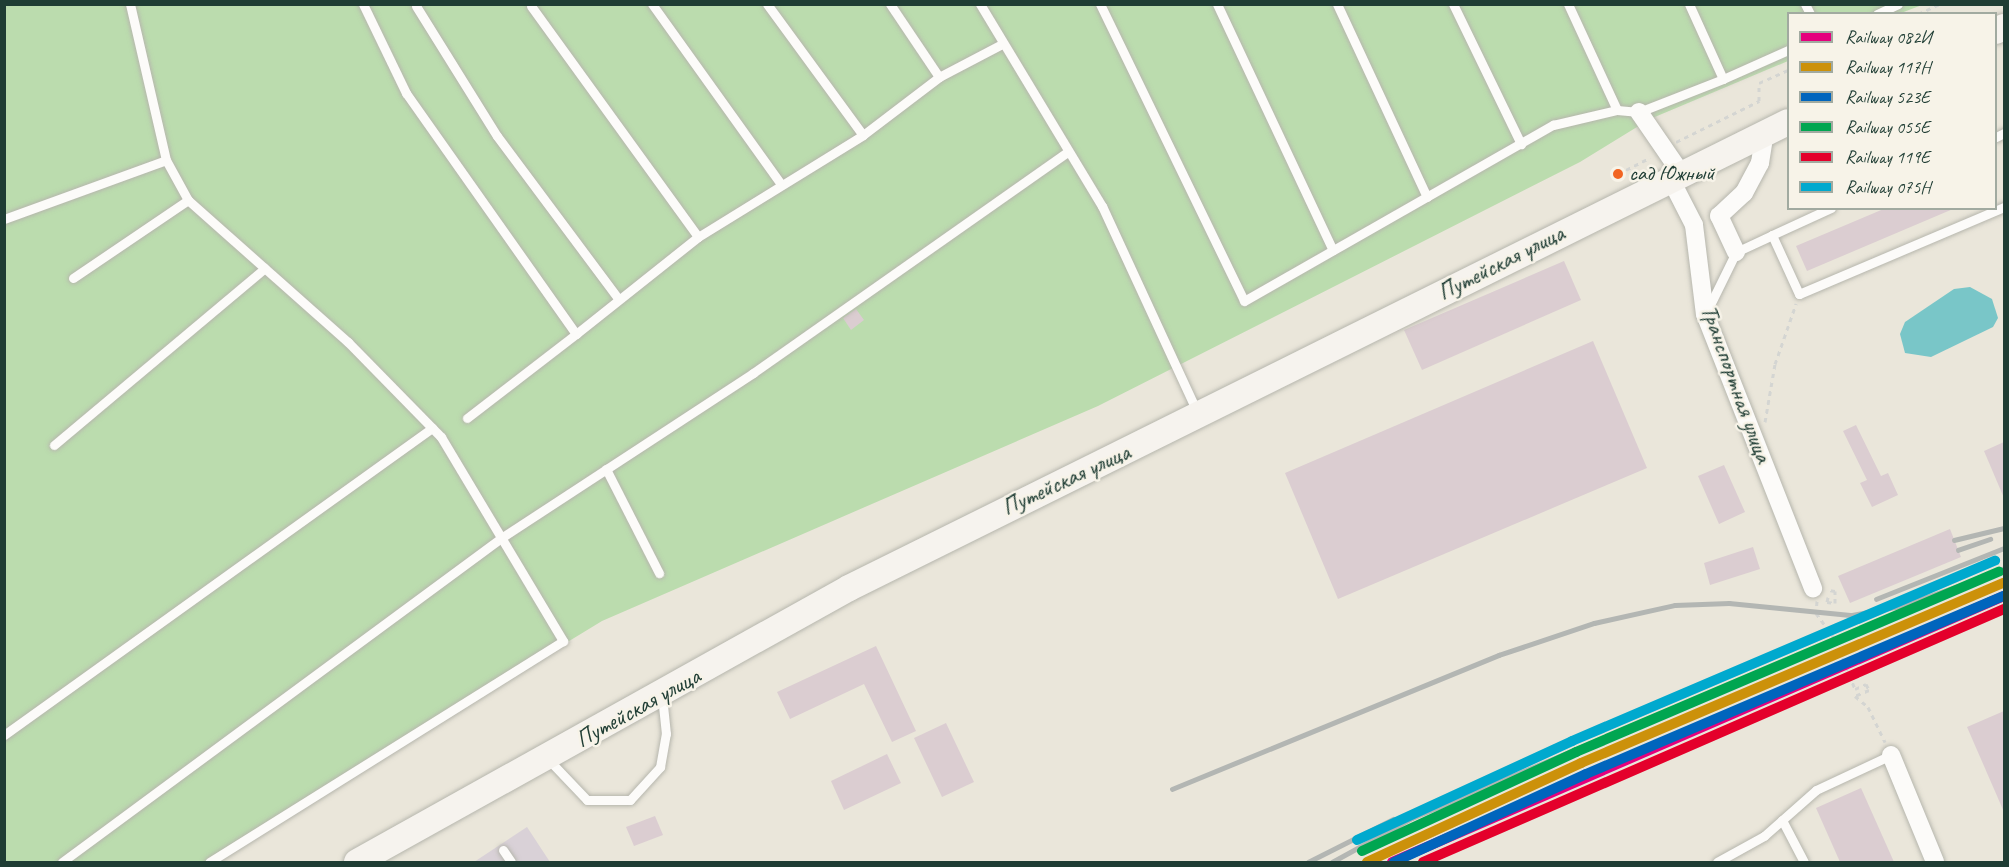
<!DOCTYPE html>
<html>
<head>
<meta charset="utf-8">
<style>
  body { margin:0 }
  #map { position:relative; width:2009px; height:867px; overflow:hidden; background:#eae6da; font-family:Caveat,sans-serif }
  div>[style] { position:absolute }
  .industrial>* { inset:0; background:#d9d1d7 }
  .green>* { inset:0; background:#bbdcae }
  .water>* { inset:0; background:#79c6c8 }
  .building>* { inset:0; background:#dbcdd1 }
  .path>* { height:3px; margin-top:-1.5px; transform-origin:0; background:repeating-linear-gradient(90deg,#d4d5d2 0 4.5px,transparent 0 9px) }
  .roads { filter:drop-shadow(0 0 2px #b6b6ad) drop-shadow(0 0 2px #b6b6ad) }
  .lane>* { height:9px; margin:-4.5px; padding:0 4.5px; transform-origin:4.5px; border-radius:4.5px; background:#fcfbf9 }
  .street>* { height:18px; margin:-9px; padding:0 9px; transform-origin:9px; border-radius:9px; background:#fcfbf9 }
  .secondary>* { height:26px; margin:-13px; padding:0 13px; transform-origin:13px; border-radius:13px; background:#f6f3ee }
  .rail>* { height:4.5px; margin:-2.25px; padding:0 2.25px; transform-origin:2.25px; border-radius:2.25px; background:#b3b6b3 }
  .rail-1>* { height:10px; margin:-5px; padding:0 5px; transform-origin:5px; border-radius:5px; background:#e5007d }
  .rail-2>* { height:10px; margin:-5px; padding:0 5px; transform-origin:5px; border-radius:5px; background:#cc910a }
  .rail-3>* { height:10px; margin:-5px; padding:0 5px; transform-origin:5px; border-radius:5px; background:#0065bd }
  .rail-4>* { height:10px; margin:-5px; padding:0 5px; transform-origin:5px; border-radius:5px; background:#00a651 }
  .rail-5>* { height:10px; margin:-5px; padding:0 5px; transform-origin:5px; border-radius:5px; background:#e4002b }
  .rail-6>* { height:10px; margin:-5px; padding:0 5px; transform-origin:5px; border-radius:5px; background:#00a9ce }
  .dots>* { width:16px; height:16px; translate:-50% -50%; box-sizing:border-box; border:3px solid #f7f3e8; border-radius:50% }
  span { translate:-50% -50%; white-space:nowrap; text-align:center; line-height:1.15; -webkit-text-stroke:5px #f7f3e8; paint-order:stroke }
  .bus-label { font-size:22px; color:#1f3d34 }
  .left { translate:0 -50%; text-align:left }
  .street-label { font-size:24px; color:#1f3d34 }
  .frame { position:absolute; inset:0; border:6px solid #1f3d34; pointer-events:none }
  .legend { position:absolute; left:1787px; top:12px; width:210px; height:198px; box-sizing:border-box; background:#f7f3e8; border:2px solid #a1aaa0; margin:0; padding:8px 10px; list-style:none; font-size:18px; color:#1f3d34 }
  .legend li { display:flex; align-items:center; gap:12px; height:30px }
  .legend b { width:30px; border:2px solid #a1aaa0 }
</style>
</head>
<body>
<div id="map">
  <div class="industrial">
    <div style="clip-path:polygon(527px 827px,550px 862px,474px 862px)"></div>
  </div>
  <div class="green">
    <div style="clip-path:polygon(5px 5px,1922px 5px,1901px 13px,1788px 14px,1788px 61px,1650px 119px,1580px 162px,1098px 406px,602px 621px,206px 862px,5px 862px)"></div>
  </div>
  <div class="water">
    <div style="clip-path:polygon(1970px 287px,1992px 299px,1998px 318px,1993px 327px,1931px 357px,1905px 353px,1900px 334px,1905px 322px,1954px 289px)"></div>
  </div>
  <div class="building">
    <div style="clip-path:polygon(1886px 208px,1953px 209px,1807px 271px,1796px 246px)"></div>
    <div style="clip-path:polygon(1564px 261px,1581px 300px,1422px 370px,1404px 330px)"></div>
    <div style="clip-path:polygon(856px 309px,864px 320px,851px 330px,843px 318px)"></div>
    <div style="clip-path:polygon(1593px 341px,1647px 468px,1338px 599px,1285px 473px)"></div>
    <div style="clip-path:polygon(1856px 425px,1881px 476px,1888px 473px,1898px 495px,1872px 507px,1860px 483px,1867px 480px,1843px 431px)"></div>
    <div style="clip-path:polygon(2004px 442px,2004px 498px,1984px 451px)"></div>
    <div style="clip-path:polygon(1724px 465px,1745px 512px,1719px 524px,1698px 476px)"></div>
    <div style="clip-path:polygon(1950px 529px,1961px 557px,1850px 603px,1838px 576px)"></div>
    <div style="clip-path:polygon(1753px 547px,1760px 569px,1710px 585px,1704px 563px)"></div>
    <div style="clip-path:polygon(876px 646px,916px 731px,892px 742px,864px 684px,790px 719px,777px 692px)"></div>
    <div style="clip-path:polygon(2004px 711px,2004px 812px,1967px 727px)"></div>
    <div style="clip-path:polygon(946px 723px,974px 782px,942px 797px,914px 738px)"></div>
    <div style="clip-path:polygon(887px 754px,901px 783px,844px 810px,831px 781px)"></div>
    <div style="clip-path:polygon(1861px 788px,1894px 862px,1840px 862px,1816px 808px)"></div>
    <div style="clip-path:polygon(655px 816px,663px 835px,634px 846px,626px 827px)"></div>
  </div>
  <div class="path">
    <div style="left:1918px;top:14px;width:23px;rotate:-25deg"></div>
    <div style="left:1676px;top:142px;width:93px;rotate:-26.3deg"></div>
    <div style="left:1759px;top:101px;width:18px;rotate:-90deg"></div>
    <div style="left:1759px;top:83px;width:32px;rotate:-24deg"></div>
    <div style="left:1618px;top:174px;width:36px;rotate:-27deg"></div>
    <div style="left:1765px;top:422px;width:59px;rotate:-80.2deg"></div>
    <div style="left:1775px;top:364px;width:64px;rotate:-70.7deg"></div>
    <div style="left:1828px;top:597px;width:5px;rotate:101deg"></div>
    <div style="left:1827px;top:602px;width:8px;rotate:7deg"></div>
    <div style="left:1835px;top:603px;width:12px;rotate:-90deg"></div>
    <div style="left:1835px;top:591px;width:6px;rotate:-171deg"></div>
    <div style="left:1817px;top:601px;width:12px;rotate:95deg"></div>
    <div style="left:1816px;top:613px;width:34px;rotate:54deg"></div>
    <div style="left:1836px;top:641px;width:52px;rotate:68.4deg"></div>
    <div style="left:1855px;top:689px;width:12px;rotate:-24deg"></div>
    <div style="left:1866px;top:684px;width:7px;rotate:63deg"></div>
    <div style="left:1869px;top:690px;width:15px;rotate:157deg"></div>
    <div style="left:1855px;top:696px;width:17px;rotate:40deg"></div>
    <div style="left:1868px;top:707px;width:39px;rotate:64deg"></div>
  </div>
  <div class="roads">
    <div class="lane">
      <div style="left:130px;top:4px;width:160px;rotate:77deg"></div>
      <div style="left:166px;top:160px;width:46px;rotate:61.2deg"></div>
      <div style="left:188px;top:200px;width:214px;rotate:41.6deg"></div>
      <div style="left:348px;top:342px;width:133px;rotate:45.6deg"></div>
      <div style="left:441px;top:437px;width:238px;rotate:59.1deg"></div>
      <div style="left:563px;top:641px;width:417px;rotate:148deg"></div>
      <div style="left:363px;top:4px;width:99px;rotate:64.2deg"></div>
      <div style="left:406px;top:93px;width:295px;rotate:54.8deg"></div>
      <div style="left:576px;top:334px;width:156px;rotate:-38.5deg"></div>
      <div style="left:698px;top:237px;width:194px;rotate:-31.7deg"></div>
      <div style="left:863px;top:135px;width:96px;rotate:-37.3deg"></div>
      <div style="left:939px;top:77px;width:69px;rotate:-27.7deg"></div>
      <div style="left:652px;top:4px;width:220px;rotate:54.4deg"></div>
      <div style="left:767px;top:4px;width:162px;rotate:53.8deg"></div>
      <div style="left:890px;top:4px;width:88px;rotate:56.1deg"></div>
      <div style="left:980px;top:4px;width:236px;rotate:58.9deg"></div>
      <div style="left:1102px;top:206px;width:227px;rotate:65.2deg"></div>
      <div style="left:1100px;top:4px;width:330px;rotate:64.1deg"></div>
      <div style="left:1244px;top:301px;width:356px;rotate:-29.7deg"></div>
      <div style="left:1553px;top:125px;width:66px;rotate:-13.2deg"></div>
      <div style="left:1617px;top:110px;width:117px;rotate:-114.8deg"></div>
      <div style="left:1217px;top:4px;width:272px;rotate:64.8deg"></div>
      <div style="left:1337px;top:4px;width:213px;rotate:65deg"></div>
      <div style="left:1453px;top:4px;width:156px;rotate:64.1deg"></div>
      <div style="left:1805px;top:4px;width:11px;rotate:63deg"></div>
      <div style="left:416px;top:6px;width:153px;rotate:58.1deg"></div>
      <div style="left:497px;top:136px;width:201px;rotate:53.3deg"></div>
      <div style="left:531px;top:6px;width:285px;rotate:54.1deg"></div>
      <div style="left:1877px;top:14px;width:23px;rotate:-25deg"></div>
      <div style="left:1723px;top:79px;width:71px;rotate:-24deg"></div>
      <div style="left:1617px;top:110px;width:22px;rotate:5deg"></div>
      <div style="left:1639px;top:112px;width:90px;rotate:-21.4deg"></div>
      <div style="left:1723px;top:79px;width:82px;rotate:-114.4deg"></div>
      <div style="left:1996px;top:137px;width:9px;rotate:-27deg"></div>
      <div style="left:4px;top:219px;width:172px;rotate:-20deg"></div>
      <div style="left:1772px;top:235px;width:65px;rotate:-24.6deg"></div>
      <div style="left:73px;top:278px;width:139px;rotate:-34.1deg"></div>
      <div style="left:1708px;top:309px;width:64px;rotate:-63.8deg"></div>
      <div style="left:1736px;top:252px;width:40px;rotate:-25deg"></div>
      <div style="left:1772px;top:235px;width:65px;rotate:65.4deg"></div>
      <div style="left:1799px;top:294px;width:223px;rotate:-23deg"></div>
      <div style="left:467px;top:418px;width:138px;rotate:-37.6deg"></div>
      <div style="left:54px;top:445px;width:275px;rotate:-40deg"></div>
      <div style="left:606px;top:469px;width:117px;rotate:63deg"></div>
      <div style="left:4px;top:735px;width:527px;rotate:-35.65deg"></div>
      <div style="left:547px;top:758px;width:58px;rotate:46.4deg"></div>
      <div style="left:587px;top:800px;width:43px"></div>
      <div style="left:630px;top:800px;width:45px;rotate:-47.7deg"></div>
      <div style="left:660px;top:767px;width:34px;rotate:-80deg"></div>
      <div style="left:666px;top:734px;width:38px;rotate:-96deg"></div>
      <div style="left:1782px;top:820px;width:47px;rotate:62.4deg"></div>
      <div style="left:503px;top:850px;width:14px;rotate:56deg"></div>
      <div style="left:62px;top:862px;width:546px;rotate:-36.43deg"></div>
      <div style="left:501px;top:538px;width:301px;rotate:-33.2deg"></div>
      <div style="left:753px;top:373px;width:385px;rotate:-35.1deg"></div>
      <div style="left:1717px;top:862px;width:54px;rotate:-29deg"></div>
      <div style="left:1764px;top:836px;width:69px;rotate:-41.5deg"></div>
      <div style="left:1816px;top:790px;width:83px;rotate:-25deg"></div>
    </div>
    <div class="street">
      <div style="left:1639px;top:112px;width:74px;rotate:55.5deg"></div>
      <div style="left:1670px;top:178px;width:53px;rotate:62.9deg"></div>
      <div style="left:1694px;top:225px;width:90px;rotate:83deg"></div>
      <div style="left:1705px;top:314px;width:295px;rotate:68.5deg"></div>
      <div style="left:1736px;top:252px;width:40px;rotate:-115deg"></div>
      <div style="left:1719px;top:216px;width:34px;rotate:-43deg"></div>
      <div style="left:1744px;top:193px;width:34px;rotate:-62deg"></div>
      <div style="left:1760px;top:163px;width:30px;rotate:-81deg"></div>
      <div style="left:1891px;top:755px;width:116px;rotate:67.6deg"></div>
    </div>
    <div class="secondary">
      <div style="left:1996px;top:31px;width:9px;rotate:-27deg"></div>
      <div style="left:357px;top:862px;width:563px;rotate:-29.11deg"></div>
      <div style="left:849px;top:588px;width:1048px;rotate:-26.39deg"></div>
    </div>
  </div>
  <div class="rail">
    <div style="left:1954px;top:540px;width:51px;rotate:-13.5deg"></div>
    <div style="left:1958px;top:550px;width:34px;rotate:-19deg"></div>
    <div style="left:1969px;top:583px;width:38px;rotate:-23deg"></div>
    <div style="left:1876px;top:599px;width:138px;rotate:-21.7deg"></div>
    <div style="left:1172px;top:789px;width:353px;rotate:-22.3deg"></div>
    <div style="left:1499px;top:655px;width:100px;rotate:-18.6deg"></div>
    <div style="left:1594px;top:623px;width:83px;rotate:-12.5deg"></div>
    <div style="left:1675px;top:605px;width:54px;rotate:-2.1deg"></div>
    <div style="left:1729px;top:603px;width:124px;rotate:5.6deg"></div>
    <div style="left:1852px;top:615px;width:50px;rotate:-10.4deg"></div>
    <div style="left:1901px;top:606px;width:79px;rotate:-19.1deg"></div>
    <div style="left:1308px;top:862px;width:95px;rotate:-26.8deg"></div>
    <div style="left:1332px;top:862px;width:91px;rotate:-28.8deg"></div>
    <div style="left:1412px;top:818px;width:538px;rotate:-22.75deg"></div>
  </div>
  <div class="rail-1">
    <div style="left:1392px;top:862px;width:667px;rotate:-23.49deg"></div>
  </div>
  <div class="rail-2">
    <div style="left:1367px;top:862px;width:236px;rotate:-24.8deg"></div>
    <div style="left:1581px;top:763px;width:460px;rotate:-23.1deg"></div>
  </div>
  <div class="rail-3">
    <div style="left:1394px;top:862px;width:211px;rotate:-24.6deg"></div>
    <div style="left:1586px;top:774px;width:454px;rotate:-23.1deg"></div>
  </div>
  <div class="rail-4">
    <div style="left:1362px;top:851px;width:236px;rotate:-24.8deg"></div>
    <div style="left:1576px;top:752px;width:460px;rotate:-23.1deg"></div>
  </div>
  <div class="rail-5">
    <div style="left:1423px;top:862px;width:634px;rotate:-23.53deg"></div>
  </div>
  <div class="rail-6">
    <div style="left:1357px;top:840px;width:237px;rotate:-24.7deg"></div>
    <div style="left:1572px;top:741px;width:460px;rotate:-23.1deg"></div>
  </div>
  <div class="dots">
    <div style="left:1618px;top:174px;background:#f26522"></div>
  </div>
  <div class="bus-label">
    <span class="left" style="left:1629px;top:174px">сад Южный</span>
  </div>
  <div class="street-label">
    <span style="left:1501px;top:263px;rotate:-27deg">Путейская улица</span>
    <span style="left:1736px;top:384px;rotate:70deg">Транспортная улица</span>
    <span style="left:1066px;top:480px;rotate:-25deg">Путейская улица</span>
    <span style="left:638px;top:708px;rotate:-29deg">Путейская улица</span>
  </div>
  <div class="frame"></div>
  <ul class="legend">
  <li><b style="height:8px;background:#e5007d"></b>Railway 082И</li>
  <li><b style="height:8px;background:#cc910a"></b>Railway 117Н</li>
  <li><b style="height:8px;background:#0065bd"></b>Railway 523Е</li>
  <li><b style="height:8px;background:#00a651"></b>Railway 055Е</li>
  <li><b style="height:8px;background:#e4002b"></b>Railway 119Е</li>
  <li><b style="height:8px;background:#00a9ce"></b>Railway 075Н</li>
  </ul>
</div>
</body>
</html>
